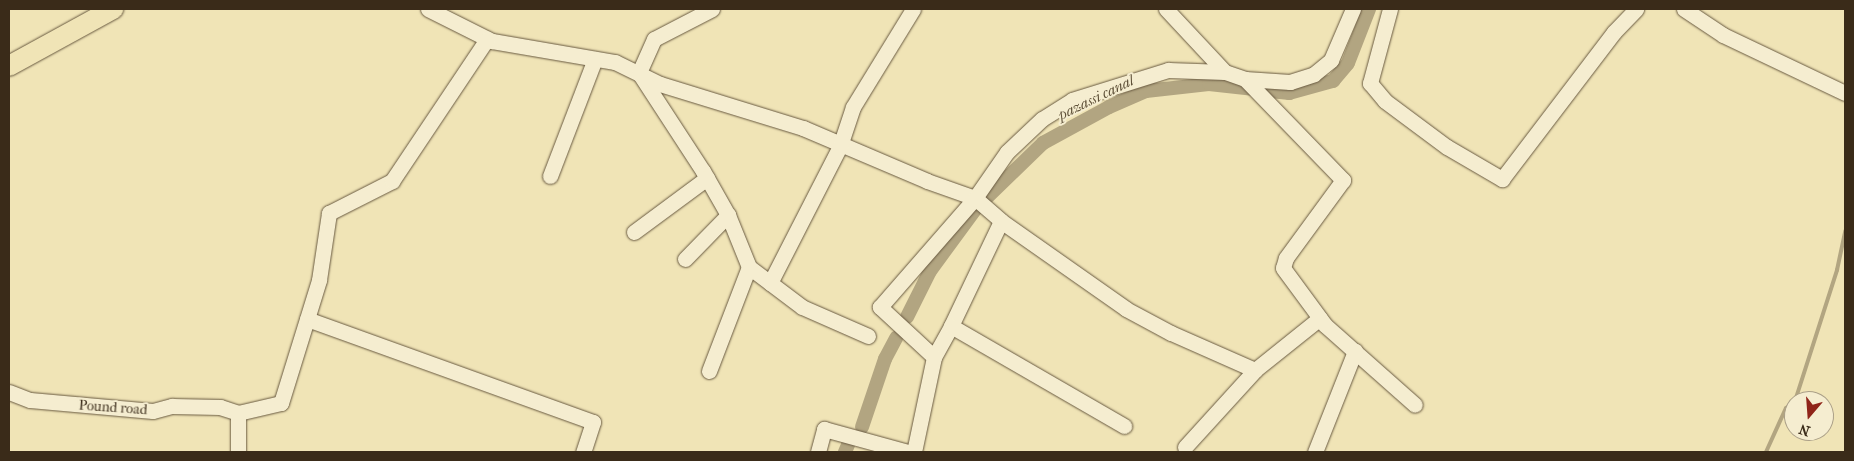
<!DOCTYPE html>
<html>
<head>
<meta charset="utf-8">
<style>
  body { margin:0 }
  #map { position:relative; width:1854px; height:461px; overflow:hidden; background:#f0e4b6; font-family:"IM FELL French Canon",serif }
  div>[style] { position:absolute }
  .stream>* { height:4px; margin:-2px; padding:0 2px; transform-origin:2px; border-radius:2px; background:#b2a581 }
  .canal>* { height:14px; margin:-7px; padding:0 7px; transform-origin:7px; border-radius:7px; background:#b2a581 }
  .roads { filter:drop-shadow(0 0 1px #685940) drop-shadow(0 0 1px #685940) }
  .minor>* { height:15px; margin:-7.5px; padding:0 7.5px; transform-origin:7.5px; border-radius:7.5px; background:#f5edd0 }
  .major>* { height:20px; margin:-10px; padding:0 10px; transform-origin:10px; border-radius:10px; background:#f0e4b6 }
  span { translate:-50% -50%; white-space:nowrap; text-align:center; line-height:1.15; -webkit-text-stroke:4px #f5edd0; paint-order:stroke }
  .street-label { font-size:14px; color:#3a2b19 }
  .water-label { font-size:15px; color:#5e5038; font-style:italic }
  .frame { position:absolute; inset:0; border:10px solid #3a2b19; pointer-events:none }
  .north { position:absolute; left:1784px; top:391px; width:50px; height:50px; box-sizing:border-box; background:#f5edd0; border:1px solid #aa9f87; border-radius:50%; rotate:198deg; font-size:14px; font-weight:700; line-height:20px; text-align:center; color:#3a2b19 }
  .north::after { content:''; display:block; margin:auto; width:18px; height:22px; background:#8f2418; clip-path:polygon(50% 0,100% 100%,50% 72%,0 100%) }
</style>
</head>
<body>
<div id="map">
  <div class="stream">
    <div style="left:1795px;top:401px;width:138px;rotate:-72.2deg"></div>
    <div style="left:1837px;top:270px;width:40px;rotate:-78deg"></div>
    <div style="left:1766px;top:452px;width:48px;rotate:-65.6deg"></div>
    <div style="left:1786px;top:408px;width:10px;rotate:-37deg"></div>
  </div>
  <div class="canal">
    <div style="left:907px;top:317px;width:51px;rotate:-63.4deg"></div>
    <div style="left:930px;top:271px;width:79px;rotate:-53.7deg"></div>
    <div style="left:977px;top:207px;width:92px;rotate:-44.1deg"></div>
    <div style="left:1043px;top:143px;width:75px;rotate:-28.6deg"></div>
    <div style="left:1109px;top:107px;width:40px;rotate:-23.4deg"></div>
    <div style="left:1146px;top:91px;width:63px;rotate:-6.3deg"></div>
    <div style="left:1209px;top:84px;width:81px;rotate:6.4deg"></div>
    <div style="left:1289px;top:93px;width:46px;rotate:-15.3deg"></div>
    <div style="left:1333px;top:81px;width:23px;rotate:-50deg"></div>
    <div style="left:1348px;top:63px;width:58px;rotate:-68.7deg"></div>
    <div style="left:862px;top:427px;width:72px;rotate:-71.3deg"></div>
    <div style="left:885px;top:359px;width:24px;rotate:-62deg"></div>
    <div style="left:845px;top:452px;width:8px;rotate:-67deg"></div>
  </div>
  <div class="roads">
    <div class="minor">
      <div style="left:428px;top:9px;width:72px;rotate:26.6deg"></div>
      <div style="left:492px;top:41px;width:125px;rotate:9.7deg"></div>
      <div style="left:615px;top:62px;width:50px;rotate:26.1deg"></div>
      <div style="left:660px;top:84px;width:150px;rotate:17.1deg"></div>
      <div style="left:803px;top:128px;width:135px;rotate:23.1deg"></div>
      <div style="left:927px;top:181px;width:51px;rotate:19.5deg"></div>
      <div style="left:975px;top:198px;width:56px;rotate:-55.2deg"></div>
      <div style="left:1007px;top:152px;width:48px;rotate:-43.3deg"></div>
      <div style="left:1042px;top:119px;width:36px;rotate:-32deg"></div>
      <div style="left:1072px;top:100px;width:101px;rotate:-17.4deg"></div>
      <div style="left:1168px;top:70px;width:57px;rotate:2deg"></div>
      <div style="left:1225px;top:72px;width:21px;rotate:19deg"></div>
      <div style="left:1245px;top:79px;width:45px;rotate:3.8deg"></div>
      <div style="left:1290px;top:82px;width:25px;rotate:-18deg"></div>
      <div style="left:1314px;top:74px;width:22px;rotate:-39deg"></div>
      <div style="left:1331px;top:60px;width:56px;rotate:-66.7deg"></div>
      <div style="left:712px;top:9px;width:65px;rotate:152.7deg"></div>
      <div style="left:654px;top:39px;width:37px;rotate:114deg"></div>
      <div style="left:639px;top:73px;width:117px;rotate:56.9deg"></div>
      <div style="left:703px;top:171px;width:51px;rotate:60.4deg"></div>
      <div style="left:728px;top:215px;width:56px;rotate:68deg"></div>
      <div style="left:749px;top:267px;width:66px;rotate:37deg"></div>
      <div style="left:802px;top:307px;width:72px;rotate:23.7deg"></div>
      <div style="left:1166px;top:9px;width:86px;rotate:46.9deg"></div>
      <div style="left:1390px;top:9px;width:77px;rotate:105.1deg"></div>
      <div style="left:1370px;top:83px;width:23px;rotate:50deg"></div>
      <div style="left:1385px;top:101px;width:77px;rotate:36.6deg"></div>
      <div style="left:1447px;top:147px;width:64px;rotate:30.2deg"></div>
      <div style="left:1502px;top:179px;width:185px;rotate:-52.7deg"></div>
      <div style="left:1614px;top:32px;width:32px;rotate:-46deg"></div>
      <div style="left:1684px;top:9px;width:47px;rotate:33.7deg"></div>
      <div style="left:1723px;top:35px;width:135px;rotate:25.4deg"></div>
      <div style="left:1245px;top:79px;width:141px;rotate:45.9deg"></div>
      <div style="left:1343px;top:180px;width:97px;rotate:126.2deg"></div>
      <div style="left:1286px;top:258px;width:10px;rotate:107deg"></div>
      <div style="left:1283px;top:268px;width:71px;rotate:53.6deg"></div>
      <div style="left:1325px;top:325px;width:120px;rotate:41.6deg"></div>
      <div style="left:550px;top:176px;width:125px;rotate:-69deg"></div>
      <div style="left:634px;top:232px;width:91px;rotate:-36.5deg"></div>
      <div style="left:685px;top:259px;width:62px;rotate:-45.7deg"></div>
      <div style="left:770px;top:283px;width:154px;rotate:-62.9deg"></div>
      <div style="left:840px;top:146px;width:41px;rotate:-71.6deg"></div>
      <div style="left:853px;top:107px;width:115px;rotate:-58.5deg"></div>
      <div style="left:307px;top:319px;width:304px;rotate:19.8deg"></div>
      <div style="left:593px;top:422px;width:32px;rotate:108deg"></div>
      <div style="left:951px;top:326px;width:116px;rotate:-64.5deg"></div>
      <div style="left:934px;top:357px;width:35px;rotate:-61deg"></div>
      <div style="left:951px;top:326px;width:200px;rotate:30deg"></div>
      <div style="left:709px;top:371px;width:111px;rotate:-69deg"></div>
      <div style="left:9px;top:392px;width:22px;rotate:21deg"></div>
      <div style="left:30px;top:400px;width:123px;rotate:5.1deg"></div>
      <div style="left:153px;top:411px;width:20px;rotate:-15deg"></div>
      <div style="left:172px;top:406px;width:48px;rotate:1.2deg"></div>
      <div style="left:220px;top:407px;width:19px;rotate:18deg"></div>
      <div style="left:238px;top:413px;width:39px;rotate:90deg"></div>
      <div style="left:238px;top:413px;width:44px;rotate:-13.1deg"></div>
      <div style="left:281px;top:403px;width:129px;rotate:-72.8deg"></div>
      <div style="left:319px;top:280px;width:68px;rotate:-81.5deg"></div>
      <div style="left:329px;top:213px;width:71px;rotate:-26.9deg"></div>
      <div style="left:392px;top:181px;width:171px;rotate:-56.2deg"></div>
      <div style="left:1185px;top:447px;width:104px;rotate:-47.7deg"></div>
      <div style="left:1255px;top:370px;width:83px;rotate:-38.7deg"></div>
      <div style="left:818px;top:452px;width:24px;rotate:-75deg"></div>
      <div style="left:824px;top:429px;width:87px;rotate:15.3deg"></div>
      <div style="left:914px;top:452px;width:97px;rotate:-78.1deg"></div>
      <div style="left:934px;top:357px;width:74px;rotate:-137.2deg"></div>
      <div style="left:880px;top:307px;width:145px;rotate:-48.9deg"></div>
      <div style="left:975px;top:198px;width:35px;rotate:41deg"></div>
      <div style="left:1001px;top:221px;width:153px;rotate:35.1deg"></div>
      <div style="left:1126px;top:309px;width:51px;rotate:28.1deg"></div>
      <div style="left:1171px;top:333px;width:92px;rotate:23.8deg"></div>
      <div style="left:1315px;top:452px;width:109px;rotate:-68.4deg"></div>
    </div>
    <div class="major">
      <div style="left:9px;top:66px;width:119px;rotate:-28.7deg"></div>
    </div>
  </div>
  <div class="street-label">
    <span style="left:113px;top:408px;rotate:4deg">Pound road</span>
  </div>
  <div class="water-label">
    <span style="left:1096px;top:98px;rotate:-26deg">pazassi canal</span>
  </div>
  <div class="frame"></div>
  <div class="north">N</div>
</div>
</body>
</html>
